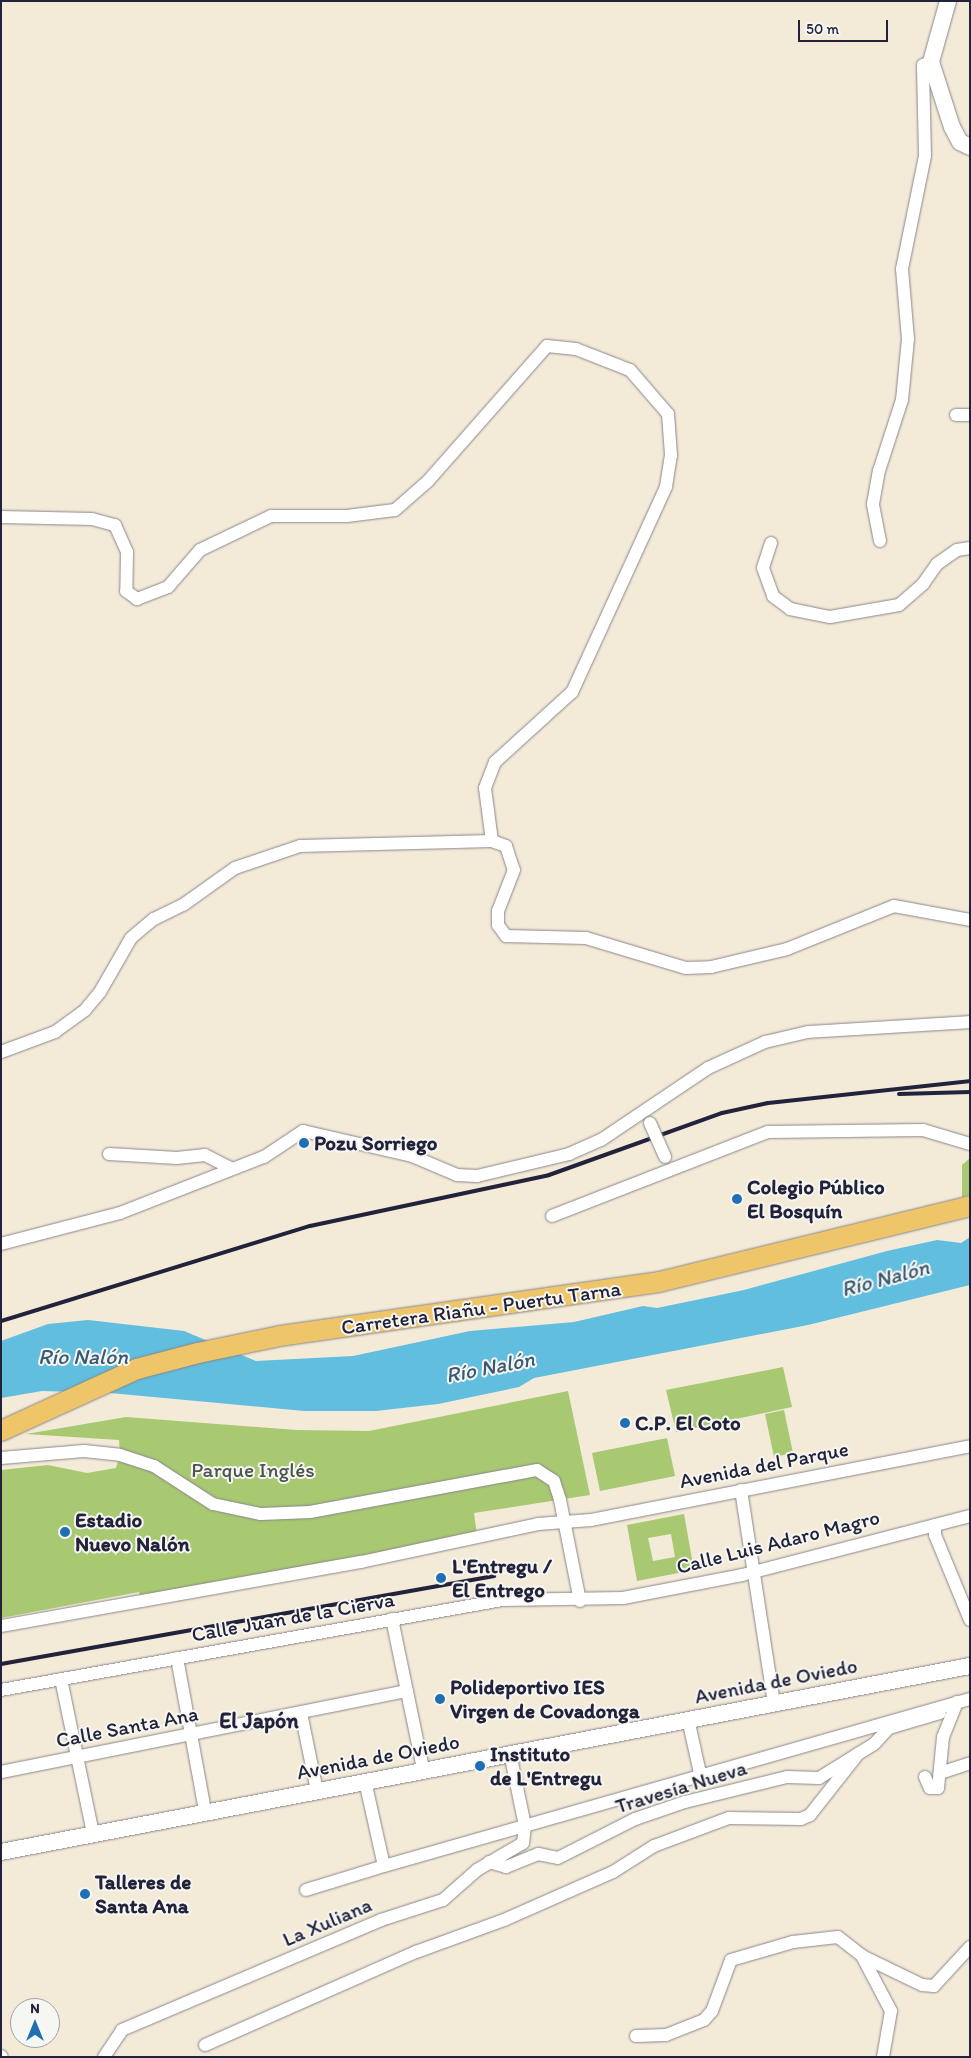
<!DOCTYPE html>
<html>
<head>
<meta charset="utf-8">
<style>
  body { margin:0 }
  #map { position:relative; width:971px; height:2058px; overflow:hidden; background:#f3ead8; font-family:Itim,sans-serif }
  div>[style] { position:absolute }
  .green>* { inset:0; background:#a8c972 }
  .water>* { inset:0; background:#61bedf }
  .roads { filter:drop-shadow(0 0 1px #8a868a) drop-shadow(0 0 1px #8a868a) }
  .minor>* { height:12px; margin:-6px; padding:0 6px; transform-origin:6px; border-radius:6px; background:#fff }
  .tertiary>* { height:16px; margin:-8px; padding:0 8px; transform-origin:8px; border-radius:8px; background:#fff }
  .primary>* { height:20px; margin:-10px; padding:0 10px; transform-origin:10px; border-radius:10px; background:#eec569 }
  .rail>* { height:4px; margin:-2px; padding:0 2px; transform-origin:2px; border-radius:2px; background:#22223b }
  .bridges { filter:drop-shadow(0 0 1px #8a868a) drop-shadow(0 0 1px #8a868a) }
  .minor-bridge>* { height:12px; margin:-6px; padding:0 6px; transform-origin:6px; border-radius:6px; background:#fff }
  .dots>* { width:14px; height:14px; translate:-50% -50%; box-sizing:border-box; border:2px solid #f6f6f2; border-radius:50% }
  span { translate:-50% -50%; white-space:nowrap; text-align:center; line-height:1.15; -webkit-text-stroke:4px #f6f6f2; paint-order:stroke }
  .poi-label { font-size:21px; color:#22223b; font-weight:700 }
  .left { translate:0 -50%; text-align:left }
  .street-label { font-size:21px; color:#22223b }
  .park-label { font-size:21px; color:#4a544c }
  .water-label { font-size:22px; color:#385974; font-style:italic }
  .neighbourhood-label { font-size:22px; color:#22223b; font-weight:700 }
  .frame { position:absolute; inset:0; border:2px solid #22223b; pointer-events:none }
  .north { position:absolute; left:10px; top:1998px; width:50px; height:50px; box-sizing:border-box; background:#f6f6f2; border:1px solid #a1a1a9; border-radius:50%; rotate:0deg; font-size:14px; font-weight:700; line-height:20px; text-align:center; color:#22223b }
  .north::after { content:''; display:block; margin:auto; width:18px; height:22px; background:#1f6fb2; clip-path:polygon(50% 0,100% 100%,50% 72%,0 100%) }
  .scale { position:absolute; left:798px; top:20px; width:90px; height:22px; box-sizing:border-box; border:2px solid #22223b; border-top:0; padding-left:6px; font-size:15px; line-height:18px; white-space:nowrap; color:#22223b; -webkit-text-stroke:4px #f6f6f2; paint-order:stroke }
</style>
</head>
<body>
<div id="map">
  <div class="green">
    <div style="clip-path:polygon(970px 1158px,970px 1195px,962px 1197px,962px 1165px)"></div>
    <div style="clip-path:polygon(783px 1367px,792px 1407px,676px 1432px,666px 1390px)"></div>
    <div style="clip-path:polygon(568px 1391px,590px 1495px,474px 1513px,477px 1535px,141px 1601px,139px 1592px,1px 1618px,1px 1470px,48px 1465px,87px 1473px,116px 1468px,120px 1455px,119px 1440px,26px 1434px,126px 1417px,297px 1430px,369px 1431px)"></div>
    <div style="clip-path:polygon(784px 1410px,793px 1453px,774px 1457px,765px 1414px)"></div>
    <div style="clip-path:polygon(667px 1438px,675px 1476px,600px 1491px,592px 1453px)"></div>
    <div style="clip-path:polygon(evenodd,684px 1514px,694px 1570px,637px 1581px,627px 1525px,684px 1514px,671px 1534px,675px 1557px,653px 1561px,648px 1538px,671px 1534px)"></div>
  </div>
  <div class="water">
    <div style="clip-path:polygon(970px 1237px,970px 1285px,808px 1325px,534px 1378px,519px 1387px,438px 1404px,376px 1411px,304px 1411px,110px 1393px,42px 1391px,1px 1398px,1px 1341px,48px 1324px,88px 1320px,184px 1331px,256px 1361px,353px 1356px,470px 1331px,574px 1322px,643px 1306px,657px 1308px,744px 1290px,887px 1251px,937px 1240px,961px 1243px)"></div>
  </div>
  <div class="roads">
    <div class="minor">
      <div style="left:956px;top:415px;width:14px"></div>
      <div style="left:1px;top:517px;width:91px;rotate:1.3deg"></div>
      <div style="left:92px;top:519px;width:24px;rotate:15deg"></div>
      <div style="left:115px;top:525px;width:30px;rotate:66deg"></div>
      <div style="left:127px;top:552px;width:39px;rotate:91deg"></div>
      <div style="left:126px;top:591px;width:14px;rotate:36deg"></div>
      <div style="left:137px;top:599px;width:33px;rotate:-21deg"></div>
      <div style="left:168px;top:587px;width:49px;rotate:-49.1deg"></div>
      <div style="left:200px;top:550px;width:79px;rotate:-25.6deg"></div>
      <div style="left:271px;top:516px;width:76px"></div>
      <div style="left:347px;top:516px;width:48px;rotate:-7.1deg"></div>
      <div style="left:395px;top:510px;width:44px;rotate:-41.3deg"></div>
      <div style="left:428px;top:481px;width:180px;rotate:-48.6deg"></div>
      <div style="left:547px;top:346px;width:29px;rotate:6deg"></div>
      <div style="left:576px;top:349px;width:58px;rotate:21.3deg"></div>
      <div style="left:630px;top:370px;width:58px;rotate:49.2deg"></div>
      <div style="left:668px;top:414px;width:41px;rotate:85.8deg"></div>
      <div style="left:671px;top:455px;width:32px;rotate:99deg"></div>
      <div style="left:666px;top:487px;width:226px;rotate:114.6deg"></div>
      <div style="left:572px;top:692px;width:104px;rotate:137.7deg"></div>
      <div style="left:495px;top:762px;width:28px;rotate:111deg"></div>
      <div style="left:485px;top:788px;width:53px;rotate:82.5deg"></div>
      <div style="left:880px;top:541px;width:38px;rotate:-101deg"></div>
      <div style="left:873px;top:504px;width:34px;rotate:-80deg"></div>
      <div style="left:879px;top:471px;width:75px;rotate:-72.1deg"></div>
      <div style="left:902px;top:400px;width:61px;rotate:-84.4deg"></div>
      <div style="left:908px;top:339px;width:70px;rotate:-94.9deg"></div>
      <div style="left:902px;top:269px;width:115px;rotate:-78.5deg"></div>
      <div style="left:925px;top:156px;width:91px;rotate:-91.3deg"></div>
      <div style="left:923px;top:65px;width:9px;rotate:-21deg"></div>
      <div style="left:771px;top:543px;width:26px;rotate:108deg"></div>
      <div style="left:763px;top:568px;width:30px;rotate:70deg"></div>
      <div style="left:773px;top:596px;width:21px;rotate:37deg"></div>
      <div style="left:790px;top:609px;width:41px;rotate:11.3deg"></div>
      <div style="left:830px;top:617px;width:70px;rotate:-9.9deg"></div>
      <div style="left:899px;top:605px;width:32px;rotate:-41deg"></div>
      <div style="left:923px;top:584px;width:24px;rotate:-55deg"></div>
      <div style="left:937px;top:564px;width:24px;rotate:-35deg"></div>
      <div style="left:957px;top:550px;width:13px;rotate:-9deg"></div>
      <div style="left:1px;top:1052px;width:58px;rotate:-20.3deg"></div>
      <div style="left:55px;top:1032px;width:37px;rotate:-36deg"></div>
      <div style="left:85px;top:1010px;width:23px;rotate:-50deg"></div>
      <div style="left:100px;top:992px;width:62px;rotate:-60.1deg"></div>
      <div style="left:131px;top:938px;width:30px;rotate:-40deg"></div>
      <div style="left:154px;top:919px;width:32px;rotate:-26deg"></div>
      <div style="left:183px;top:905px;width:64px;rotate:-35.4deg"></div>
      <div style="left:235px;top:868px;width:69px;rotate:-18.7deg"></div>
      <div style="left:300px;top:846px;width:192px;rotate:-1.5deg"></div>
      <div style="left:492px;top:841px;width:15px;rotate:20deg"></div>
      <div style="left:506px;top:846px;width:25px;rotate:72deg"></div>
      <div style="left:514px;top:870px;width:44px;rotate:111.3deg"></div>
      <div style="left:498px;top:911px;width:14px;rotate:90deg"></div>
      <div style="left:498px;top:925px;width:14px;rotate:54deg"></div>
      <div style="left:506px;top:936px;width:80px;rotate:1.4deg"></div>
      <div style="left:586px;top:938px;width:104px;rotate:16.7deg"></div>
      <div style="left:686px;top:968px;width:25px;rotate:-2deg"></div>
      <div style="left:711px;top:967px;width:78px;rotate:-13.3deg"></div>
      <div style="left:787px;top:949px;width:115px;rotate:-21.9deg"></div>
      <div style="left:894px;top:906px;width:77px;rotate:10.4deg"></div>
      <div style="left:109px;top:1154px;width:68px;rotate:3.4deg"></div>
      <div style="left:177px;top:1158px;width:28px;rotate:-6deg"></div>
      <div style="left:205px;top:1155px;width:30px;rotate:27deg"></div>
      <div style="left:552px;top:1216px;width:232px;rotate:-21.3deg"></div>
      <div style="left:768px;top:1132px;width:155px;rotate:-0.7deg"></div>
      <div style="left:923px;top:1130px;width:49px;rotate:16.6deg"></div>
      <div style="left:1px;top:1244px;width:123px;rotate:-14.6deg"></div>
      <div style="left:120px;top:1213px;width:155px;rotate:-21.3deg"></div>
      <div style="left:264px;top:1157px;width:47px;rotate:-33.7deg"></div>
      <div style="left:303px;top:1131px;width:112px;rotate:12.9deg"></div>
      <div style="left:412px;top:1156px;width:49px;rotate:22.9deg"></div>
      <div style="left:457px;top:1175px;width:20px;rotate:3deg"></div>
      <div style="left:477px;top:1176px;width:95px;rotate:-13.4deg"></div>
      <div style="left:569px;top:1154px;width:35px;rotate:-24deg"></div>
      <div style="left:601px;top:1140px;width:129px;rotate:-33.9deg"></div>
      <div style="left:708px;top:1068px;width:63px;rotate:-24.5deg"></div>
      <div style="left:765px;top:1042px;width:44px;rotate:-13.1deg"></div>
      <div style="left:808px;top:1032px;width:162px;rotate:-3.5deg"></div>
      <div style="left:1px;top:1458px;width:83px;rotate:-4.8deg"></div>
      <div style="left:84px;top:1451px;width:36px;rotate:6deg"></div>
      <div style="left:120px;top:1455px;width:36px;rotate:18deg"></div>
      <div style="left:154px;top:1466px;width:70px;rotate:32.8deg"></div>
      <div style="left:213px;top:1504px;width:49px;rotate:11.8deg"></div>
      <div style="left:261px;top:1514px;width:49px;rotate:-2.3deg"></div>
      <div style="left:310px;top:1512px;width:231px;rotate:-10.5deg"></div>
      <div style="left:537px;top:1470px;width:20px;rotate:33deg"></div>
      <div style="left:554px;top:1481px;width:20px;rotate:72deg"></div>
      <div style="left:560px;top:1500px;width:103px;rotate:78.8deg"></div>
      <div style="left:741px;top:1490px;width:215px;rotate:81.2deg"></div>
      <div style="left:935px;top:1525px;width:10px;rotate:90deg"></div>
      <div style="left:935px;top:1535px;width:92px;rotate:67.6deg"></div>
      <div style="left:392px;top:1619px;width:153px;rotate:78.3deg"></div>
      <div style="left:1px;top:1626px;width:366px;rotate:-10.1deg"></div>
      <div style="left:361px;top:1562px;width:181px;rotate:-12.1deg"></div>
      <div style="left:538px;top:1524px;width:53px;rotate:-4.3deg"></div>
      <div style="left:591px;top:1520px;width:386px;rotate:-11deg"></div>
      <div style="left:177px;top:1658px;width:156px;rotate:79.6deg"></div>
      <div style="left:61px;top:1679px;width:158px;rotate:78.3deg"></div>
      <div style="left:1px;top:1690px;width:509px;rotate:-10.18deg"></div>
      <div style="left:502px;top:1600px;width:121px;rotate:-0.9deg"></div>
      <div style="left:623px;top:1598px;width:121px;rotate:-10.9deg"></div>
      <div style="left:742px;top:1575px;width:236px;rotate:-14.5deg"></div>
      <div style="left:301px;top:1713px;width:80px;rotate:78.4deg"></div>
      <div style="left:688px;top:1719px;width:55px;rotate:77.5deg"></div>
      <div style="left:1px;top:1772px;width:414px;rotate:-11.3deg"></div>
      <div style="left:940px;top:1773px;width:32px;rotate:-18deg"></div>
      <div style="left:925px;top:1777px;width:12px;rotate:66deg"></div>
      <div style="left:930px;top:1788px;width:8px"></div>
      <div style="left:938px;top:1788px;width:51px;rotate:-84.4deg"></div>
      <div style="left:943px;top:1737px;width:38px;rotate:-68deg"></div>
      <div style="left:365px;top:1781px;width:87px;rotate:77.4deg"></div>
      <div style="left:384px;top:1866px;width:609px;rotate:-15.91deg"></div>
      <div style="left:489px;top:1862px;width:18px;rotate:16deg"></div>
      <div style="left:506px;top:1867px;width:35px;rotate:-22deg"></div>
      <div style="left:538px;top:1854px;width:20px;rotate:11deg"></div>
      <div style="left:558px;top:1858px;width:86px;rotate:-26.9deg"></div>
      <div style="left:635px;top:1819px;width:53px;rotate:-18.8deg"></div>
      <div style="left:685px;top:1802px;width:105px;rotate:-13.8deg"></div>
      <div style="left:787px;top:1777px;width:32px;rotate:2deg"></div>
      <div style="left:819px;top:1778px;width:65px;rotate:-31.7deg"></div>
      <div style="left:874px;top:1744px;width:22px;rotate:-47deg"></div>
      <div style="left:889px;top:1728px;width:53px;rotate:-16.4deg"></div>
      <div style="left:306px;top:1890px;width:82px;rotate:-17.1deg"></div>
      <div style="left:862px;top:1956px;width:62px;rotate:62.2deg"></div>
      <div style="left:891px;top:2011px;width:47px;rotate:99.9deg"></div>
      <div style="left:636px;top:2036px;width:30px;rotate:-2deg"></div>
      <div style="left:666px;top:2035px;width:41px;rotate:-21.5deg"></div>
      <div style="left:704px;top:2020px;width:12px;rotate:-48deg"></div>
      <div style="left:712px;top:2011px;width:54px;rotate:-69.6deg"></div>
      <div style="left:731px;top:1960px;width:65px;rotate:-16.2deg"></div>
      <div style="left:793px;top:1942px;width:45px;rotate:-6.3deg"></div>
      <div style="left:838px;top:1937px;width:31px;rotate:38deg"></div>
      <div style="left:862px;top:1956px;width:67px;rotate:25.8deg"></div>
      <div style="left:922px;top:1985px;width:12px;rotate:5deg"></div>
      <div style="left:934px;top:1986px;width:53px;rotate:-47.3deg"></div>
      <div style="left:205px;top:2045px;width:231px;rotate:-23.8deg"></div>
      <div style="left:416px;top:1952px;width:94px;rotate:-20deg"></div>
      <div style="left:504px;top:1920px;width:119px;rotate:-23.8deg"></div>
      <div style="left:613px;top:1872px;width:49px;rotate:-32.4deg"></div>
      <div style="left:654px;top:1846px;width:80px;rotate:-20.5deg"></div>
      <div style="left:729px;top:1818px;width:72px;rotate:0.8deg"></div>
      <div style="left:801px;top:1819px;width:10px;rotate:-24deg"></div>
      <div style="left:810px;top:1815px;width:78px;rotate:-51.8deg"></div>
      <div style="left:1px;top:2056px;width:1px;rotate:45deg"></div>
      <div style="left:104px;top:2057px;width:32px;rotate:-56deg"></div>
      <div style="left:122px;top:2030px;width:281px;rotate:-23deg"></div>
      <div style="left:381px;top:1920px;width:65px;rotate:-17.9deg"></div>
      <div style="left:443px;top:1900px;width:45px;rotate:-41.4deg"></div>
      <div style="left:477px;top:1870px;width:53px;rotate:-30.4deg"></div>
      <div style="left:523px;top:1843px;width:17px;rotate:-83deg"></div>
      <div style="left:525px;top:1826px;width:75px;rotate:-101.6deg"></div>
    </div>
    <div class="tertiary">
      <div style="left:948px;top:1px;width:63px;rotate:105.6deg"></div>
      <div style="left:931px;top:62px;width:68px;rotate:72.1deg"></div>
      <div style="left:952px;top:127px;width:17px;rotate:62deg"></div>
      <div style="left:960px;top:142px;width:11px;rotate:27deg"></div>
      <div style="left:1px;top:1852px;width:987px;rotate:-10.87deg"></div>
    </div>
    <div class="primary">
      <div style="left:1px;top:1431px;width:149px;rotate:-24.5deg"></div>
      <div style="left:137px;top:1369px;width:63px;rotate:-14.7deg"></div>
      <div style="left:198px;top:1353px;width:84px;rotate:-11.7deg"></div>
      <div style="left:280px;top:1336px;width:383px;rotate:-8.1deg"></div>
      <div style="left:659px;top:1282px;width:320px;rotate:-13.7deg"></div>
    </div>
  </div>
  <div class="rail">
    <div style="left:899px;top:1094px;width:71px;rotate:-1.6deg"></div>
    <div style="left:1px;top:1321px;width:323px;rotate:-17.1deg"></div>
    <div style="left:310px;top:1226px;width:244px;rotate:-12deg"></div>
    <div style="left:549px;top:1175px;width:184px;rotate:-19.7deg"></div>
    <div style="left:722px;top:1113px;width:47px;rotate:-12.3deg"></div>
    <div style="left:768px;top:1103px;width:203px;rotate:-6.2deg"></div>
    <div style="left:1px;top:1664px;width:501px;rotate:-10.12deg"></div>
  </div>
  <div class="bridges">
    <div class="minor-bridge">
      <div style="left:650px;top:1123px;width:37px;rotate:66deg"></div>
    </div>
  </div>
  <div class="dots">
    <div style="left:304px;top:1143px;background:#1f6fb2"></div>
    <div style="left:737px;top:1199px;background:#1f6fb2"></div>
    <div style="left:625px;top:1423px;background:#1f6fb2"></div>
    <div style="left:65px;top:1532px;background:#1f6fb2"></div>
    <div style="left:441px;top:1578px;background:#1f6fb2"></div>
    <div style="left:440px;top:1699px;background:#1f6fb2"></div>
    <div style="left:480px;top:1766px;background:#1f6fb2"></div>
    <div style="left:85px;top:1894px;background:#1f6fb2"></div>
  </div>
  <div class="poi-label">
    <span class="left" style="left:314px;top:1143px">Pozu Sorriego</span>
    <span class="left" style="left:747px;top:1199px">Colegio Público<br>El Bosquín</span>
    <span class="left" style="left:635px;top:1423px">C.P. El Coto</span>
    <span class="left" style="left:75px;top:1532px">Estadio<br>Nuevo Nalón</span>
    <span class="left" style="left:452px;top:1578px">L'Entregu /<br>El Entrego</span>
    <span class="left" style="left:450px;top:1699px">Polideportivo IES<br>Virgen de Covadonga</span>
    <span class="left" style="left:490px;top:1766px">Instituto<br>de L'Entregu</span>
    <span class="left" style="left:95px;top:1894px">Talleres de<br>Santa Ana</span>
  </div>
  <div class="street-label">
    <span style="left:481px;top:1308px;rotate:-8deg">Carretera Riañu - Puertu Tarna</span>
    <span style="left:764px;top:1465px;rotate:-11deg">Avenida del Parque</span>
    <span style="left:778px;top:1542px;rotate:-14deg">Calle Luis Adaro Magro</span>
    <span style="left:293px;top:1617px;rotate:-10deg">Calle Juan de la Cierva</span>
    <span style="left:776px;top:1681px;rotate:-11deg">Avenida de Oviedo</span>
    <span style="left:127px;top:1727px;rotate:-11deg">Calle Santa Ana</span>
    <span style="left:378px;top:1757px;rotate:-11deg">Avenida de Oviedo</span>
    <span style="left:681px;top:1787px;rotate:-17deg">Travesía Nueva</span>
    <span style="left:327px;top:1922px;rotate:-23deg">La Xuliana</span>
  </div>
  <div class="park-label">
    <span style="left:253px;top:1470px">Parque Inglés</span>
  </div>
  <div class="water-label">
    <span style="left:885px;top:1278px;rotate:-15deg">Río Nalón</span>
    <span style="left:83px;top:1357px">Río Nalón</span>
    <span style="left:490px;top:1367px;rotate:-11deg">Río Nalón</span>
  </div>
  <div class="neighbourhood-label">
    <span style="left:259px;top:1721px">El Japón</span>
  </div>
  <div class="frame"></div>
  <div class="north">N</div>
  <div class="scale">50 m</div>
</div>
</body>
</html>
